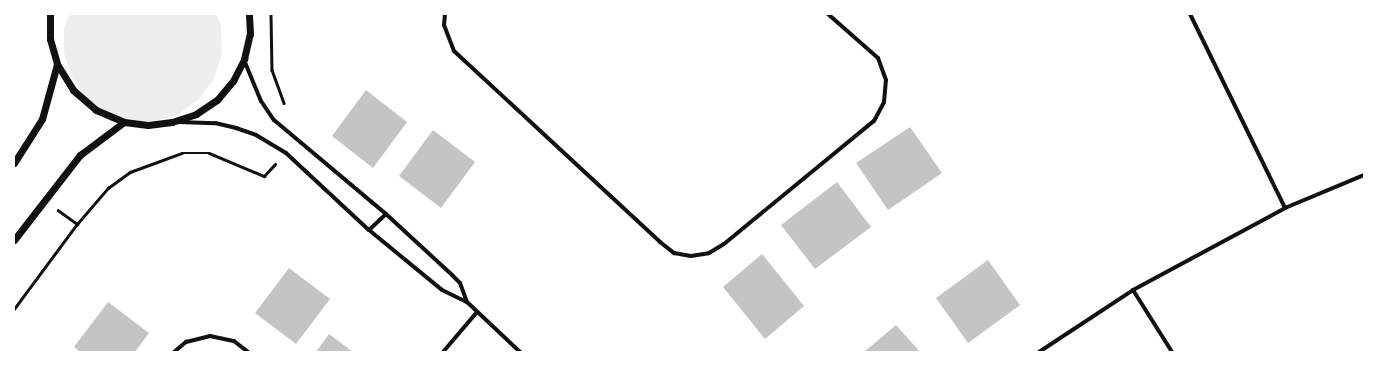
<!DOCTYPE html>
<html>
<head>
<meta charset="utf-8">
<style>
  body { margin:0 }
  #map { position:relative; width:1378px; height:366px; overflow:hidden; background:#fff; font-family:Bitter,serif }
  div>[style] { position:absolute }
  .green>* { inset:0; background:#eee }
  .building>* { inset:0; background:#c4c4c4 }
  .path>* { height:2.5px; margin:-1.25px; padding:0 1.25px; transform-origin:1.25px; border-radius:1.25px; background:#111 }
  .minor>* { height:4px; margin:-2px; padding:0 2px; transform-origin:2px; border-radius:2px; background:#111 }
  .tertiary>* { height:7px; margin:-3.5px; padding:0 3.5px; transform-origin:3.5px; border-radius:3.5px; background:#111 }
  span { translate:-50% -50%; white-space:nowrap; text-align:center; line-height:1.15; -webkit-text-stroke:4px #fff; paint-order:stroke }
  .frame { position:absolute; inset:0; border:15px solid #fff; pointer-events:none }
</style>
</head>
<body>
<div id="map">
  <div class="green">
    <div style="clip-path:polygon(70px 14px,216px 14px,221px 26px,222px 53px,214px 79px,199px 99px,179px 114px,155px 121px,130px 121px,106px 113px,86px 98px,72px 78px,64px 53px,64px 28px)"></div>
  </div>
  <div class="building">
    <div style="clip-path:polygon(366px 90px,407px 122px,373px 168px,332px 136px)"></div>
    <div style="clip-path:polygon(910px 127px,942px 173px,888px 210px,856px 163px)"></div>
    <div style="clip-path:polygon(433px 130px,475px 162px,441px 208px,399px 176px)"></div>
    <div style="clip-path:polygon(837px 182px,871px 227px,815px 269px,781px 225px)"></div>
    <div style="clip-path:polygon(762px 254px,804px 306px,765px 339px,723px 287px)"></div>
    <div style="clip-path:polygon(988px 260px,1020px 305px,968px 343px,936px 298px)"></div>
    <div style="clip-path:polygon(289px 268px,330px 299px,296px 344px,255px 313px)"></div>
    <div style="clip-path:polygon(108px 302px,149px 333px,135px 352px,80px 352px,74px 347px)"></div>
    <div style="clip-path:polygon(896px 325px,920px 352px,864px 352px)"></div>
    <div style="clip-path:polygon(329px 334px,353px 352px,316px 352px)"></div>
  </div>
  <div class="path">
    <div style="left:271px;top:14px;width:56px;rotate:89deg"></div>
    <div style="left:272px;top:70px;width:35px;rotate:70deg"></div>
    <div style="left:58px;top:210px;width:24px;rotate:36deg"></div>
    <div style="left:14px;top:309px;width:106px;rotate:-53.5deg"></div>
    <div style="left:77px;top:224px;width:48px;rotate:-49.3deg"></div>
    <div style="left:108px;top:188px;width:27px;rotate:-36deg"></div>
    <div style="left:130px;top:172px;width:55px;rotate:-20.1deg"></div>
    <div style="left:182px;top:153px;width:27px"></div>
    <div style="left:209px;top:153px;width:60px;rotate:22.7deg"></div>
    <div style="left:264px;top:176px;width:16px;rotate:-47deg"></div>
  </div>
  <div class="minor">
    <div style="left:445px;top:14px;width:11px;rotate:95deg"></div>
    <div style="left:444px;top:25px;width:28px;rotate:69deg"></div>
    <div style="left:454px;top:51px;width:281px;rotate:42.8deg"></div>
    <div style="left:660px;top:242px;width:18px;rotate:38deg"></div>
    <div style="left:674px;top:253px;width:17px;rotate:10deg"></div>
    <div style="left:691px;top:256px;width:18px;rotate:-9deg"></div>
    <div style="left:709px;top:253px;width:17px;rotate:-31deg"></div>
    <div style="left:724px;top:244px;width:194px;rotate:-39.4deg"></div>
    <div style="left:874px;top:121px;width:21px;rotate:-62deg"></div>
    <div style="left:884px;top:102px;width:22px;rotate:-85deg"></div>
    <div style="left:886px;top:80px;width:23px;rotate:-110deg"></div>
    <div style="left:878px;top:58px;width:67px;rotate:-138.7deg"></div>
    <div style="left:1190px;top:14px;width:216px;rotate:63.9deg"></div>
    <div style="left:244px;top:60px;width:44px;rotate:67.5deg"></div>
    <div style="left:261px;top:101px;width:23px;rotate:56deg"></div>
    <div style="left:274px;top:120px;width:146px;rotate:40deg"></div>
    <div style="left:386px;top:214px;width:90px;rotate:42.7deg"></div>
    <div style="left:452px;top:275px;width:11px;rotate:45deg"></div>
    <div style="left:460px;top:283px;width:20px;rotate:70deg"></div>
    <div style="left:178px;top:122px;width:37px;rotate:2deg"></div>
    <div style="left:215px;top:123px;width:22px;rotate:13deg"></div>
    <div style="left:236px;top:128px;width:21px;rotate:19deg"></div>
    <div style="left:256px;top:135px;width:35px;rotate:31deg"></div>
    <div style="left:286px;top:153px;width:113px;rotate:42.9deg"></div>
    <div style="left:369px;top:230px;width:94px;rotate:39.4deg"></div>
    <div style="left:442px;top:290px;width:28px;rotate:26deg"></div>
    <div style="left:467px;top:302px;width:73px;rotate:43.3deg"></div>
    <div style="left:369px;top:230px;width:23px;rotate:-43deg"></div>
    <div style="left:1133px;top:290px;width:73px;rotate:57.8deg"></div>
    <div style="left:174px;top:352px;width:16px;rotate:-40deg"></div>
    <div style="left:186px;top:342px;width:25px;rotate:-14deg"></div>
    <div style="left:210px;top:336px;width:25px;rotate:12deg"></div>
    <div style="left:234px;top:341px;width:18px;rotate:38deg"></div>
    <div style="left:443px;top:352px;width:52px;rotate:-49.6deg"></div>
    <div style="left:1039px;top:352px;width:113px;rotate:-33.4deg"></div>
    <div style="left:1133px;top:290px;width:173px;rotate:-28.3deg"></div>
    <div style="left:1285px;top:208px;width:86px;rotate:-22.7deg"></div>
  </div>
  <div class="tertiary">
    <div style="left:50px;top:14px;width:25px;rotate:90deg"></div>
    <div style="left:50px;top:39px;width:26px;rotate:74deg"></div>
    <div style="left:57px;top:64px;width:31px;rotate:58deg"></div>
    <div style="left:73px;top:90px;width:30px;rotate:41deg"></div>
    <div style="left:96px;top:110px;width:30px;rotate:23deg"></div>
    <div style="left:124px;top:122px;width:24px;rotate:7deg"></div>
    <div style="left:148px;top:125px;width:24px;rotate:-7deg"></div>
    <div style="left:172px;top:122px;width:25px;rotate:-18deg"></div>
    <div style="left:196px;top:114px;width:25px;rotate:-34deg"></div>
    <div style="left:217px;top:100px;width:25px;rotate:-50deg"></div>
    <div style="left:233px;top:81px;width:25px;rotate:-63deg"></div>
    <div style="left:244px;top:59px;width:26px;rotate:-77deg"></div>
    <div style="left:250px;top:34px;width:20px;rotate:-93deg"></div>
    <div style="left:14px;top:163px;width:52px;rotate:-57.5deg"></div>
    <div style="left:42px;top:119px;width:57px;rotate:-74.7deg"></div>
    <div style="left:14px;top:240px;width:108px;rotate:-52.2deg"></div>
    <div style="left:80px;top:155px;width:55px;rotate:-36.9deg"></div>
  </div>
  <div class="frame"></div>
</div>
</body>
</html>
